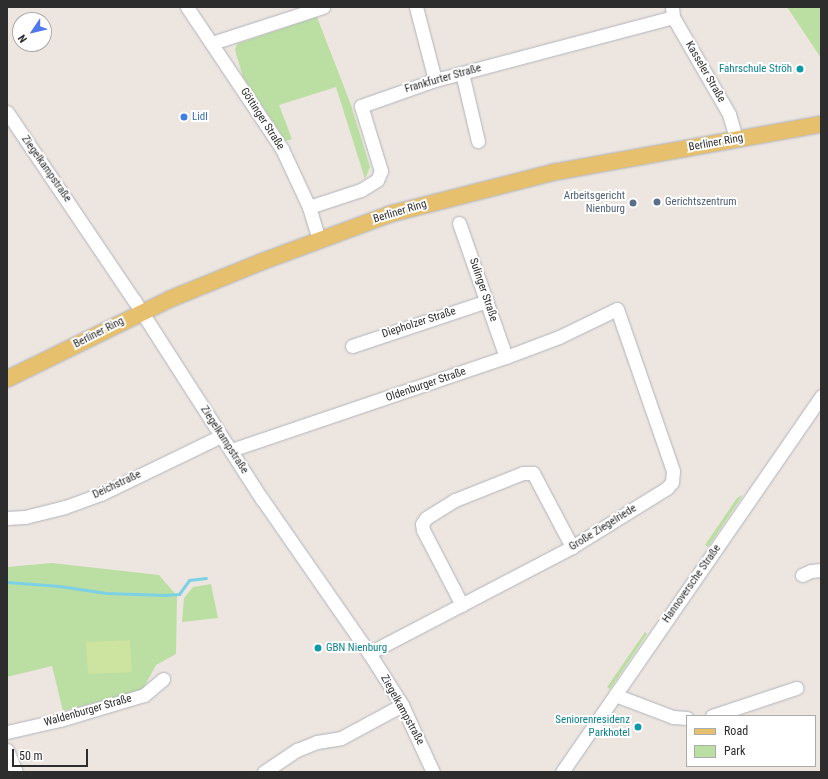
<!DOCTYPE html>
<html>
<head>
<meta charset="utf-8">
<style>
  body { margin:0 }
  #map { position:relative; width:828px; height:779px; overflow:hidden; background:#ede6e0; font-family:"Roboto Condensed",sans-serif }
  div>[style] { position:absolute }
  .green>* { inset:0; background:#bbdea2 }
  .pitch>* { inset:0; background:#cce49f }
  .stream>* { height:3px; margin:-1.5px; padding:0 1.5px; transform-origin:1.5px; border-radius:1.5px; background:#7dd1e5 }
  .roads { filter:drop-shadow(0 0 1px #b1b3bb) drop-shadow(0 0 1px #b1b3bb) }
  .minor>* { height:13px; margin:-6.5px; padding:0 6.5px; transform-origin:6.5px; border-radius:6.5px; background:#fff }
  .major>* { height:16px; margin:-8px; padding:0 8px; transform-origin:8px; border-radius:8px; background:#e6c06d }
  .dots>* { width:11px; height:11px; translate:-50% -50%; box-sizing:border-box; border:2px solid #fff; border-radius:50% }
  span { translate:-50% -50%; white-space:nowrap; text-align:center; line-height:1.15; -webkit-text-stroke:4px #fff; paint-order:stroke }
  .culture-label { font-size:11px; color:#0d838f }
  .right { translate:-100% -50%; text-align:right }
  .left { translate:0 -50%; text-align:left }
  .street-label { font-size:11px; color:#2d2d2d }
  .shop-label { font-size:11px; color:#366cbe }
  .service-label { font-size:11px; color:#4e5e75 }
  .frame { position:absolute; inset:0; border:8px solid #2d2d2d; pointer-events:none }
  .legend { position:absolute; left:686px; top:715px; width:130px; height:52px; box-sizing:border-box; background:#fff; border:1px solid #ababab; margin:0; padding:5px 7px; list-style:none; font-size:12px; color:#2d2d2d }
  .legend li { display:flex; align-items:center; gap:8px; height:20px }
  .legend b { width:20px; border:1px solid #ababab }
  .north { position:absolute; left:12px; top:12px; width:40px; height:40px; box-sizing:border-box; background:#fff; border:1px solid #ababab; border-radius:50%; rotate:235deg; font-size:11px; font-weight:700; line-height:16px; text-align:center; color:#2d2d2d }
  .north::after { content:''; display:block; margin:auto; width:14px; height:18px; background:#4f78eb; clip-path:polygon(50% 0,100% 100%,50% 72%,0 100%) }
  .scale { position:absolute; left:12px; top:749px; width:76px; height:18px; box-sizing:border-box; border:2px solid #2d2d2d; border-top:0; padding-left:5px; font-size:12px; line-height:14px; white-space:nowrap; color:#2d2d2d; -webkit-text-stroke:3px #fff; paint-order:stroke }
</style>
</head>
<body>
<div id="map">
  <div class="green">
    <div style="clip-path:polygon(787px 7px,821px 7px,821px 58px)"></div>
    <div style="clip-path:polygon(317px 17px,351px 105px,370px 167px,365px 179px,336px 87px,279px 105px,292px 139px,286px 141px,243px 77px,235px 50px,237px 44px)"></div>
    <div style="clip-path:polygon(743px 495px,708px 547px,705px 545px,737px 498px)"></div>
    <div style="clip-path:polygon(52px 563px,159px 575px,177px 596px,176px 654px,156px 665px,143px 689px,135px 692px,63px 711px,52px 666px,7px 677px,7px 567px)"></div>
    <div style="clip-path:polygon(211px 584px,218px 618px,182px 622px,184px 598px,193px 587px)"></div>
    <div style="clip-path:polygon(645px 632px,647px 634px,610px 689px,607px 687px)"></div>
  </div>
  <div class="pitch">
    <div style="clip-path:polygon(130px 640px,132px 672px,88px 674px,86px 642px)"></div>
  </div>
  <div class="stream">
    <div style="left:7px;top:582px;width:52px;rotate:4.4deg"></div>
    <div style="left:59px;top:586px;width:48px;rotate:8.5deg"></div>
    <div style="left:106px;top:593px;width:60px;rotate:1.9deg"></div>
    <div style="left:166px;top:595px;width:13px;rotate:-4deg"></div>
    <div style="left:179px;top:594px;width:17px;rotate:-54deg"></div>
    <div style="left:189px;top:580px;width:17px;rotate:-7deg"></div>
  </div>
  <div class="roads">
    <div class="minor">
      <div style="left:187px;top:7px;width:171px;rotate:56.2deg"></div>
      <div style="left:282px;top:149px;width:64px;rotate:65deg"></div>
      <div style="left:309px;top:207px;width:34px;rotate:73deg"></div>
      <div style="left:416px;top:7px;width:75px;rotate:75.4deg"></div>
      <div style="left:672px;top:7px;width:10px;rotate:84deg"></div>
      <div style="left:673px;top:17px;width:112px;rotate:60deg"></div>
      <div style="left:729px;top:114px;width:26px;rotate:74deg"></div>
      <div style="left:212px;top:43px;width:117px;rotate:-18deg"></div>
      <div style="left:462px;top:73px;width:70px;rotate:76.8deg"></div>
      <div style="left:7px;top:112px;width:227px;rotate:56deg"></div>
      <div style="left:134px;top:300px;width:237px;rotate:57.3deg"></div>
      <div style="left:262px;top:499px;width:188px;rotate:55.2deg"></div>
      <div style="left:369px;top:653px;width:62px;rotate:57.6deg"></div>
      <div style="left:402px;top:705px;width:74px;rotate:65.2deg"></div>
      <div style="left:309px;top:207px;width:55px;rotate:-18.1deg"></div>
      <div style="left:361px;top:190px;width:19px;rotate:-32deg"></div>
      <div style="left:377px;top:180px;width:10px;rotate:-66deg"></div>
      <div style="left:381px;top:171px;width:68px;rotate:-107.1deg"></div>
      <div style="left:361px;top:106px;width:78px;rotate:-19.4deg"></div>
      <div style="left:435px;top:80px;width:246px;rotate:-14.8deg"></div>
      <div style="left:459px;top:223px;width:142px;rotate:70.7deg"></div>
      <div style="left:352px;top:346px;width:142px;rotate:-18.4deg"></div>
      <div style="left:231px;top:450px;width:290px;rotate:-18.7deg"></div>
      <div style="left:506px;top:357px;width:57px;rotate:-20.7deg"></div>
      <div style="left:559px;top:337px;width:64px;rotate:-25.8deg"></div>
      <div style="left:617px;top:309px;width:171px;rotate:70.9deg"></div>
      <div style="left:673px;top:471px;width:11px;rotate:95deg"></div>
      <div style="left:672px;top:482px;width:8px;rotate:130deg"></div>
      <div style="left:667px;top:488px;width:112px;rotate:148.2deg"></div>
      <div style="left:572px;top:547px;width:229px;rotate:152.4deg"></div>
      <div style="left:7px;top:518px;width:18px;rotate:-3deg"></div>
      <div style="left:25px;top:517px;width:41px;rotate:-14deg"></div>
      <div style="left:65px;top:507px;width:38px;rotate:-20deg"></div>
      <div style="left:101px;top:494px;width:133px;rotate:-25.8deg"></div>
      <div style="left:802px;top:575px;width:10px;rotate:-24deg"></div>
      <div style="left:811px;top:571px;width:10px;rotate:-6deg"></div>
      <div style="left:462px;top:605px;width:85px;rotate:-117.5deg"></div>
      <div style="left:423px;top:530px;width:6px;rotate:-99deg"></div>
      <div style="left:422px;top:524px;width:7px;rotate:-56deg"></div>
      <div style="left:426px;top:518px;width:34px;rotate:-32deg"></div>
      <div style="left:455px;top:500px;width:73px;rotate:-21.7deg"></div>
      <div style="left:523px;top:473px;width:10px"></div>
      <div style="left:533px;top:473px;width:84px;rotate:62.2deg"></div>
      <div style="left:615px;top:695px;width:62px;rotate:20.8deg"></div>
      <div style="left:673px;top:717px;width:14px;rotate:4deg"></div>
      <div style="left:712px;top:716px;width:89px;rotate:-18.4deg"></div>
      <div style="left:7px;top:732px;width:54px;rotate:-12.8deg"></div>
      <div style="left:60px;top:720px;width:88px;rotate:-16.6deg"></div>
      <div style="left:144px;top:695px;width:25px;rotate:-40deg"></div>
      <div style="left:7px;top:750px;width:24px;rotate:68deg"></div>
      <div style="left:264px;top:772px;width:40px;rotate:-34deg"></div>
      <div style="left:297px;top:750px;width:22px;rotate:-22deg"></div>
      <div style="left:317px;top:742px;width:24px;rotate:-9deg"></div>
      <div style="left:341px;top:738px;width:69px;rotate:-28.4deg"></div>
      <div style="left:562px;top:772px;width:457px;rotate:-55.4deg"></div>
    </div>
    <div class="major">
      <div style="left:7px;top:379px;width:182px;rotate:-26.1deg"></div>
      <div style="left:170px;top:299px;width:98px;rotate:-22.1deg"></div>
      <div style="left:261px;top:262px;width:138px;rotate:-20.4deg"></div>
      <div style="left:390px;top:214px;width:170px;rotate:-14.3deg"></div>
      <div style="left:555px;top:172px;width:270px;rotate:-10.2deg"></div>
    </div>
  </div>
  <div class="dots">
    <div style="left:800px;top:69px;background:#0f9aa8"></div>
    <div style="left:184px;top:117px;background:#3f7fe0"></div>
    <div style="left:657px;top:202px;background:#5c6f8a"></div>
    <div style="left:633px;top:203px;background:#5c6f8a"></div>
    <div style="left:318px;top:648px;background:#0f9aa8"></div>
    <div style="left:638px;top:727px;background:#0f9aa8"></div>
  </div>
  <div class="culture-label">
    <span class="right" style="left:792px;top:69px">Fahrschule Ströh</span>
    <span class="left" style="left:326px;top:648px">GBN Nienburg</span>
    <span class="right" style="left:630px;top:727px">Seniorenresidenz<br>Parkhotel</span>
  </div>
  <div class="street-label">
    <span style="left:705px;top:72px;rotate:60deg">Kasseler Straße</span>
    <span style="left:443px;top:79px;rotate:-16deg">Frankfurter Straße</span>
    <span style="left:262px;top:119px;rotate:57deg">Göttinger Straße</span>
    <span style="left:716px;top:143px;rotate:-10deg">Berliner Ring</span>
    <span style="left:46px;top:169px;rotate:55deg">Ziegelkampstraße</span>
    <span style="left:400px;top:212px;rotate:-17deg">Berliner Ring</span>
    <span style="left:483px;top:290px;rotate:71deg">Sulinger Straße</span>
    <span style="left:419px;top:323px;rotate:-18deg">Diepholzer Straße</span>
    <span style="left:99px;top:333px;rotate:-27deg">Berliner Ring</span>
    <span style="left:426px;top:385px;rotate:-19deg">Oldenburger Straße</span>
    <span style="left:224px;top:440px;rotate:57deg">Ziegelkampstraße</span>
    <span style="left:117px;top:485px;rotate:-25deg">Deichstraße</span>
    <span style="left:603px;top:528px;rotate:-32deg">Große Ziegelriede</span>
    <span style="left:692px;top:584px;rotate:-55deg">Hannoversche Straße</span>
    <span style="left:402px;top:710px;rotate:61deg">Ziegelkampstraße</span>
    <span style="left:88px;top:711px;rotate:-16deg">Waldenburger Straße</span>
  </div>
  <div class="shop-label">
    <span class="left" style="left:192px;top:117px">Lidl</span>
  </div>
  <div class="service-label">
    <span class="right" style="left:625px;top:203px">Arbeitsgericht<br>Nienburg</span>
    <span class="left" style="left:665px;top:202px">Gerichtszentrum</span>
  </div>
  <div class="frame"></div>
  <ul class="legend">
  <li><b style="height:5px;background:#e6c06d"></b>Road</li>
  <li><b style="height:11px;background:#bbdea2"></b>Park</li>
  </ul>
  <div class="north">N</div>
  <div class="scale">50 m</div>
</div>
</body>
</html>
